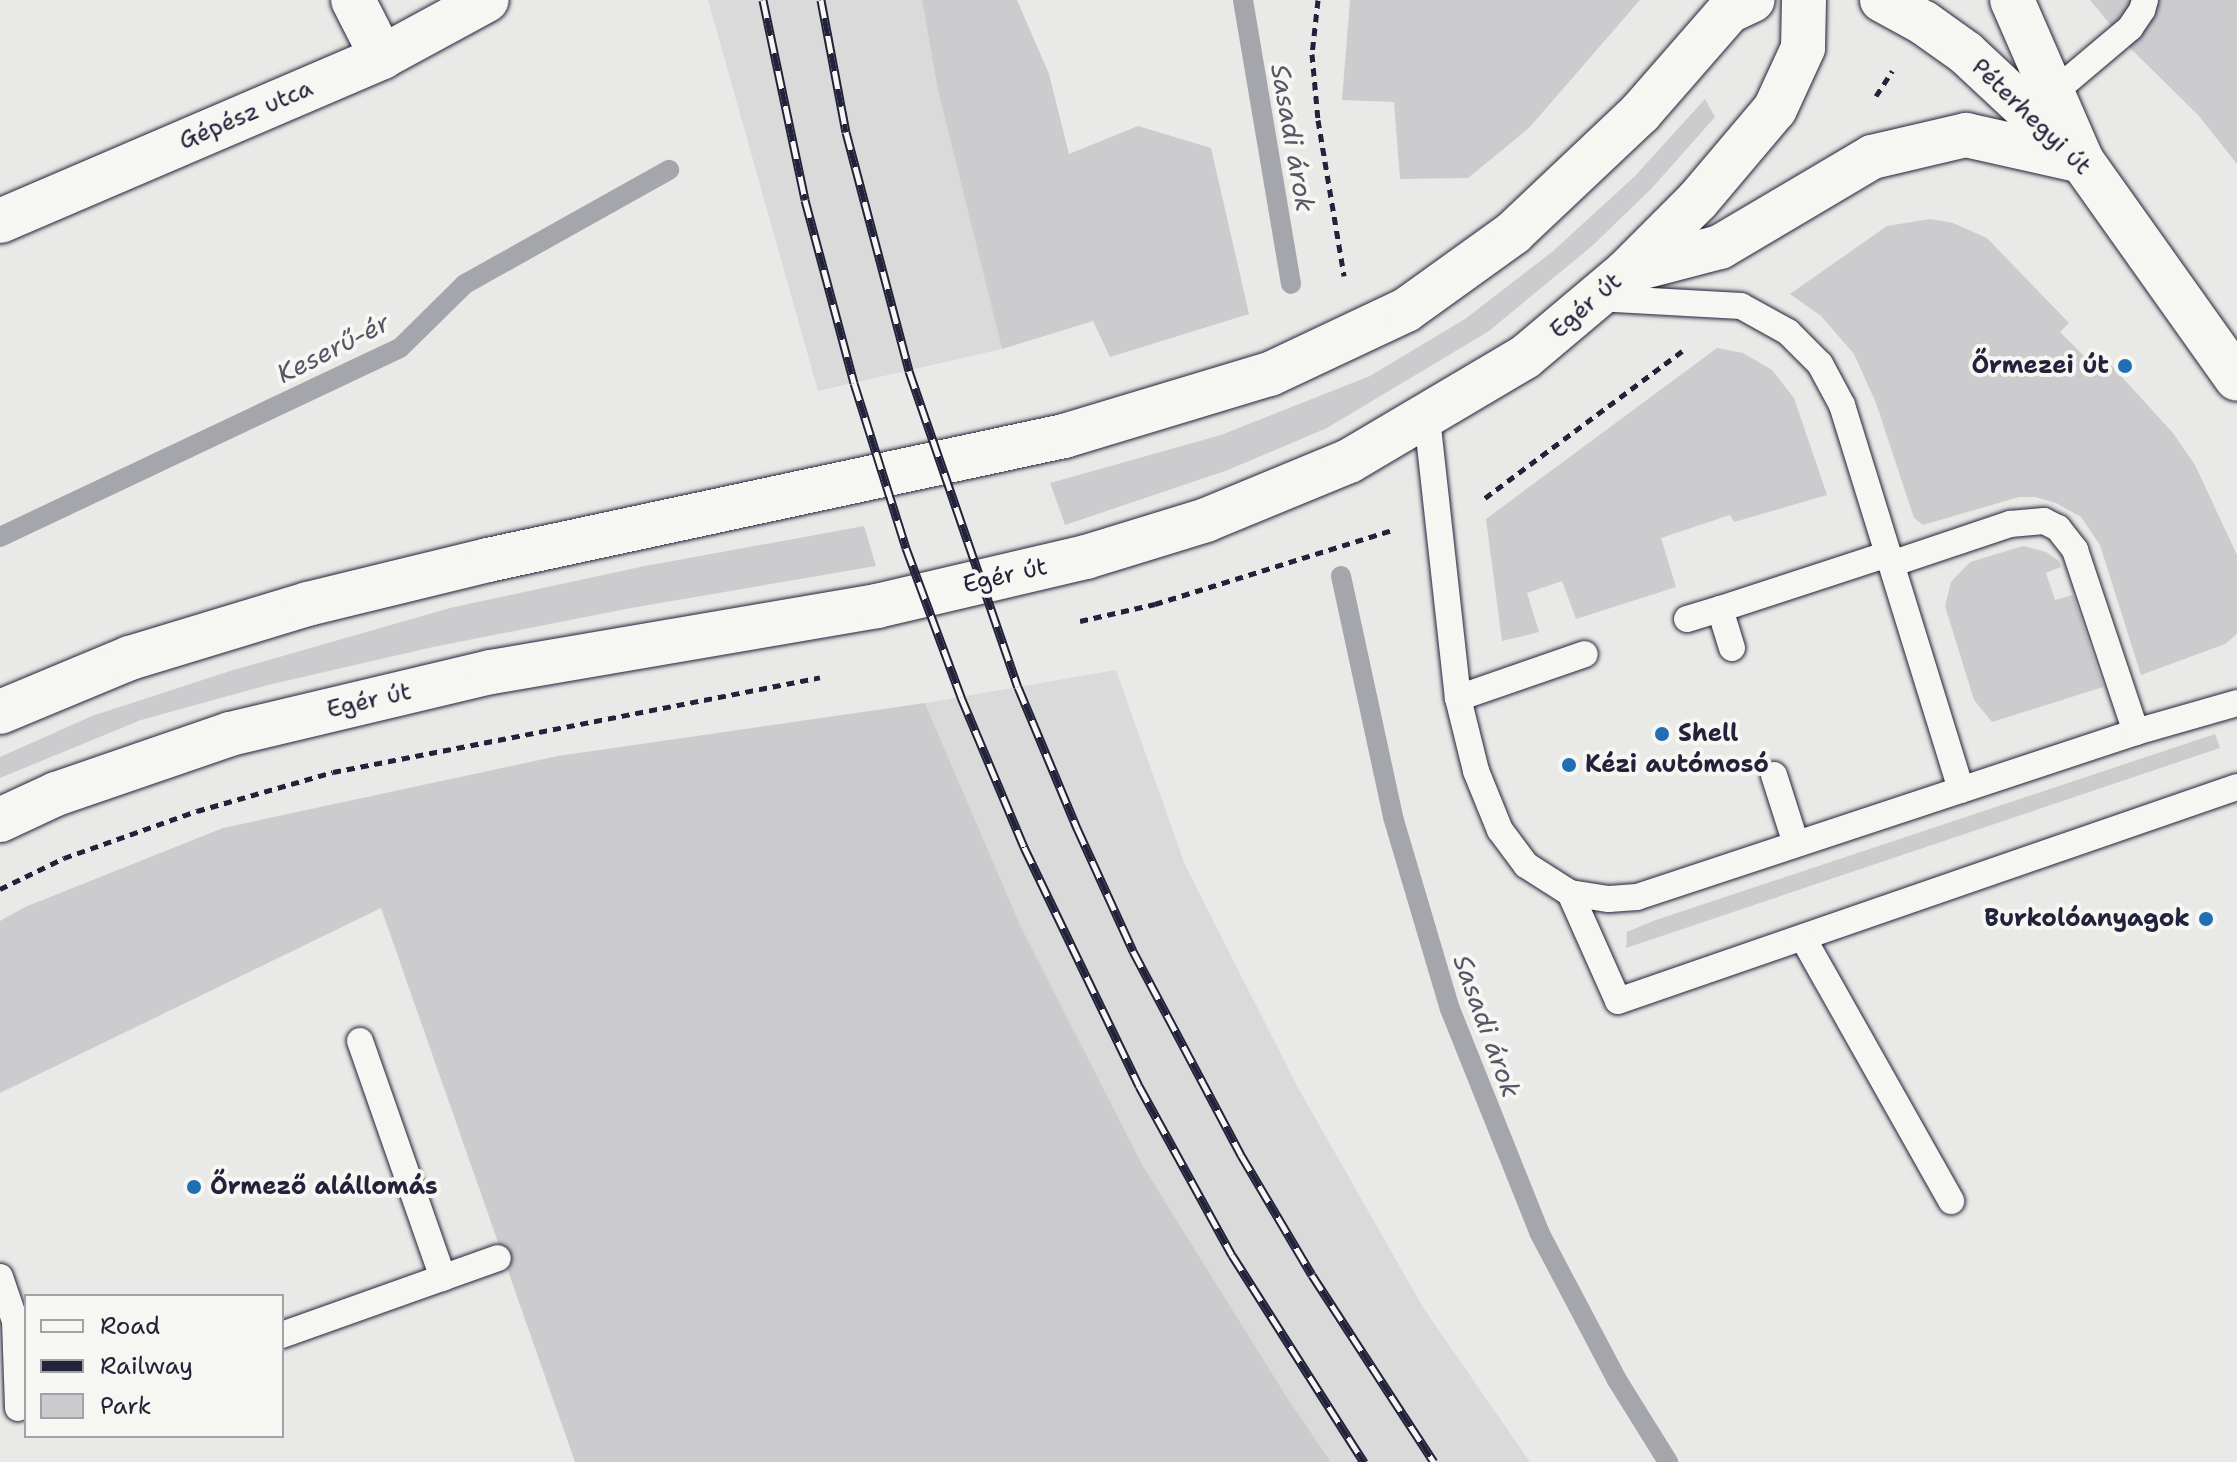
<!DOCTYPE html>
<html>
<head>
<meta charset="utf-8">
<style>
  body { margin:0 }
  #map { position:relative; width:2237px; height:1462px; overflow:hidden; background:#e9e9e7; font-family:"Shantell Sans",sans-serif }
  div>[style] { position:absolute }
  .built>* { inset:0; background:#dadada }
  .green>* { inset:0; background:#ccccce }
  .stream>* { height:20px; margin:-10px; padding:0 10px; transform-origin:10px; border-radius:10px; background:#a5a5ac }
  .path>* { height:5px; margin-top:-2.5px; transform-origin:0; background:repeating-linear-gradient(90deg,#22223b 0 8px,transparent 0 14px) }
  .roads { filter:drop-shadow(0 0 2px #22223b) drop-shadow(0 0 2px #22223b) }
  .service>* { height:26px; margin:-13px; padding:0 13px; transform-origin:13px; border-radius:13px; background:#f6f6f2 }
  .minor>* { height:44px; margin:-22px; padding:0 22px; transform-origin:22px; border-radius:22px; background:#f6f6f2 }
  .tertiary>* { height:44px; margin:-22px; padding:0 22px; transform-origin:22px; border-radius:22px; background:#f6f6f2 }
  .primary>* { height:44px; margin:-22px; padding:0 22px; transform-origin:22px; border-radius:22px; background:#f6f6f2 }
  .rail>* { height:9px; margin-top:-4.5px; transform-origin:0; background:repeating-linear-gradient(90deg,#f6f6f2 0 18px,#22223b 0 36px); box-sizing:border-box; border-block:2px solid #22223b }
  .dots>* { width:22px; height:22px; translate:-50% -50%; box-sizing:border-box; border:4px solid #f6f6f2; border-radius:50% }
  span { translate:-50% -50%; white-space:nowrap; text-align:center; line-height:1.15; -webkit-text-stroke:8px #f6f6f2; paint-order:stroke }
  .street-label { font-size:24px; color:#22223b }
  .poi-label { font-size:24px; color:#22223b; font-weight:700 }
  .right { translate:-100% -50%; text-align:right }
  .left { translate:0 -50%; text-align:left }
  .water-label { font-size:26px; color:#565668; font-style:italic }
  .legend { position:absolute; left:24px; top:1294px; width:260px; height:144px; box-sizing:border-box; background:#f6f6f2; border:2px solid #a1a1a9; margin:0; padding:10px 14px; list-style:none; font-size:24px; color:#22223b }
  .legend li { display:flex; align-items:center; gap:16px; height:40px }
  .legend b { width:40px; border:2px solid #a1a1a9 }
</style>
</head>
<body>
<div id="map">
  <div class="built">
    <div style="clip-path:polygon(708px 0,922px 0,938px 91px,1002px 349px,818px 391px)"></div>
    <div style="clip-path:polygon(1116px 670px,1185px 865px,1297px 1086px,1424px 1309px,1530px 1462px,1331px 1462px,1288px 1399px,1143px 1166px,1022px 929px,925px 703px)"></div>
  </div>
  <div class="green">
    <div style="clip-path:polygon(922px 0,1017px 0,1049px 74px,1069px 154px,1138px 126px,1211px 148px,1249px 314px,1110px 357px,1093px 321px,1002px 349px,938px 91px)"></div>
    <div style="clip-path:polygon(1350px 0,1640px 0,1529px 128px,1468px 178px,1400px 179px,1394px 102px,1342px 100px)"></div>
    <div style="clip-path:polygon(2090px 0,2237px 0,2237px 164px,2199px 116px,2127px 45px)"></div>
    <div style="clip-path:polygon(1705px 99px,1715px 117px,1652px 188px,1592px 246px,1489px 331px,1327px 428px,1228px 470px,1065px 525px,1050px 483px,1221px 435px,1370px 376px,1465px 319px,1552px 252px,1635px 176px)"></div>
    <div style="clip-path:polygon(1930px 219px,1953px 223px,1987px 238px,2069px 323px,2060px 332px,2100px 372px,2110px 364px,2173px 433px,2195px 465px,2237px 555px,2237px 634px,2225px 644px,2141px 675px,2100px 545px,2081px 517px,2056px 503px,2035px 497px,2019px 497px,1923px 525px,1914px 518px,1876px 403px,1854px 354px,1821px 316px,1790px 294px,1887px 226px)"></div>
    <div style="clip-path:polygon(1717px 348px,1743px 353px,1772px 370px,1794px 398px,1827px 495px,1734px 522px,1730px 515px,1661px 538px,1676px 587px,1576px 619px,1562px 581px,1527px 593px,1539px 632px,1502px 641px,1486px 519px)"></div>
    <div style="clip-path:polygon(864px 526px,876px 566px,631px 608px,433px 647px,268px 685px,141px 720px,0 778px,0 757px,92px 716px,230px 671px,450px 608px,645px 566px)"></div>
    <div style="clip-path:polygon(2023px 546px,2046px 552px,2059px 561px,2061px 567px,2046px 573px,2055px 600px,2073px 595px,2103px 687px,1992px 722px,1974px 700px,1945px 606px,1951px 582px,1970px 562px)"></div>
    <div style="clip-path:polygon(925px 703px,1022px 929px,1143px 1166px,1288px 1399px,1331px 1462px,575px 1462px,381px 908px,0 1093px,0 921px,25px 907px,223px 828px,558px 756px)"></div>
    <div style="clip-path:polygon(2215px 734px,2220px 748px,1626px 948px,1627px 932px,1653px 921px)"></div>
  </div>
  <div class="stream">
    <div style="left:1243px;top:0;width:288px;rotate:80.4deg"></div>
    <div style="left:0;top:537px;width:442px;rotate:-25.3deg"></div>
    <div style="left:400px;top:348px;width:91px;rotate:-44.6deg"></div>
    <div style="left:465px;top:284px;width:234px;rotate:-29.2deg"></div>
    <div style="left:1341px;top:576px;width:247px;rotate:77.8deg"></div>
    <div style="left:1393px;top:817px;width:200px;rotate:73.5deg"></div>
    <div style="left:1450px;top:1009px;width:240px;rotate:68.2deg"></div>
    <div style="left:1539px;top:1232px;width:167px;rotate:62.2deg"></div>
    <div style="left:1617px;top:1380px;width:97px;rotate:58.1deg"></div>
  </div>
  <div class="path">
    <div style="left:1318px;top:0;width:54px;rotate:96.3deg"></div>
    <div style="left:1312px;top:54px;width:66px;rotate:84.8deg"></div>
    <div style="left:1318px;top:120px;width:158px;rotate:80.5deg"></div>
    <div style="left:1876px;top:96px;width:30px;rotate:-57deg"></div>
    <div style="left:1485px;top:498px;width:246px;rotate:-36.7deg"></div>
    <div style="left:1080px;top:621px;width:77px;rotate:-12.8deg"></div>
    <div style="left:1155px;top:604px;width:249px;rotate:-17.3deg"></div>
    <div style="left:0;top:889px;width:71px;rotate:-25.8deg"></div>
    <div style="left:64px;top:858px;width:141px;rotate:-19.5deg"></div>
    <div style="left:197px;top:811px;width:141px;rotate:-16deg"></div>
    <div style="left:333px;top:772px;width:496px;rotate:-11deg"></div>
  </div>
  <div class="roads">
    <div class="service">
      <div style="left:2053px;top:93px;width:101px;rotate:-40.2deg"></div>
      <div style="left:2130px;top:28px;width:22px;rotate:-56deg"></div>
      <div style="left:2142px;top:10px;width:10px;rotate:-73deg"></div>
      <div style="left:1597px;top:298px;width:144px;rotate:3.2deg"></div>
      <div style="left:1741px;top:306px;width:54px;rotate:29deg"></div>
      <div style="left:1788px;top:332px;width:45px;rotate:45deg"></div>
      <div style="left:1820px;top:364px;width:47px;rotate:61.8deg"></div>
      <div style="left:1842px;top:405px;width:403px;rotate:72.8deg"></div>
      <div style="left:1427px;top:418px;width:282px;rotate:83.7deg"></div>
      <div style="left:1458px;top:698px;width:75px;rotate:76.1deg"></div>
      <div style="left:1476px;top:771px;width:64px;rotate:67.9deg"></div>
      <div style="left:1500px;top:830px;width:44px;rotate:53.4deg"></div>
      <div style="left:1526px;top:865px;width:52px;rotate:32.5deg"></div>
      <div style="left:1570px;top:893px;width:39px;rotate:9deg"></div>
      <div style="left:1609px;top:899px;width:28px;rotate:-4deg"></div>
      <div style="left:1637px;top:897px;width:526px;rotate:-18.3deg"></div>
      <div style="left:2136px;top:732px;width:105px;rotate:-16deg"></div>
      <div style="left:1891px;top:564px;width:126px;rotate:-18.6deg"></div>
      <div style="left:2010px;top:524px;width:34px;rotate:-5deg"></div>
      <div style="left:2044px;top:521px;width:16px;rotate:27deg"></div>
      <div style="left:2058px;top:528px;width:28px;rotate:52deg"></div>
      <div style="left:2075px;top:550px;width:192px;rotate:71.5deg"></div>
      <div style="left:1687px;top:619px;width:34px;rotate:-17deg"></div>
      <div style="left:1732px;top:648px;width:41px;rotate:-107.1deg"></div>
      <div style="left:1720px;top:609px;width:177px;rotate:-18.1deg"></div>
      <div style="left:1458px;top:698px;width:134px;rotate:-19.1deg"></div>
      <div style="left:1774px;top:775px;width:72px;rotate:72.3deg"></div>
      <div style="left:1570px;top:893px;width:118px;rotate:66deg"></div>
      <div style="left:1618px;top:1001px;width:655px;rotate:-19.07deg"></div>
      <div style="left:1803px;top:938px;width:302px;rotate:60.6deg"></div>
      <div style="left:360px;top:1041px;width:251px;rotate:70.7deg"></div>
      <div style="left:0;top:1277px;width:46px;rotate:71.2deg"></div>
      <div style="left:15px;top:1321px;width:87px;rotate:88deg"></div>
      <div style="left:282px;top:1335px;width:229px;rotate:-19.6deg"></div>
    </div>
    <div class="minor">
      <div style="left:353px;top:0;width:64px;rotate:63deg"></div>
      <div style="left:0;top:221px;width:416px;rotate:-23.2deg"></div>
      <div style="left:382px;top:57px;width:119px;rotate:-28.5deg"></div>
    </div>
    <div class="tertiary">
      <div style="left:1882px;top:0;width:48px;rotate:28.7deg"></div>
      <div style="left:1924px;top:23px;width:52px;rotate:35.5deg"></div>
      <div style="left:1966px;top:53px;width:158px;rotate:43deg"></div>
      <div style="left:2082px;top:161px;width:267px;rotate:54.6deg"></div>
    </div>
    <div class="primary">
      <div style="left:2012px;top:0;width:176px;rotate:66.5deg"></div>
      <div style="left:1628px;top:271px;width:95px;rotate:-14.6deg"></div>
      <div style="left:1720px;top:247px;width:177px;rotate:-30.6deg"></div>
      <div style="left:1872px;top:157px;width:97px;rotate:-13.2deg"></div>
      <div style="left:1966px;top:135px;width:119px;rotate:12.6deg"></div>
      <div style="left:0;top:712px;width:141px;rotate:-22.6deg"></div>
      <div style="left:130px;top:658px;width:186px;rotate:-16.9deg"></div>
      <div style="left:308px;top:604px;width:185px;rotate:-13.7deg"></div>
      <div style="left:488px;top:560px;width:589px;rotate:-12.15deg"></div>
      <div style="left:1064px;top:436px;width:215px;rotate:-16.8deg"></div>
      <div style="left:1270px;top:374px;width:150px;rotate:-25.2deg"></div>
      <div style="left:1406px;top:310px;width:132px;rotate:-35.7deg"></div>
      <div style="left:1513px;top:233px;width:175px;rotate:-43.4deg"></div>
      <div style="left:1640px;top:113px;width:135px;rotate:-48.9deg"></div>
      <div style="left:1729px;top:11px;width:26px;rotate:-25deg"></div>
      <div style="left:0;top:820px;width:62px;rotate:-24.9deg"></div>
      <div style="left:56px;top:794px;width:184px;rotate:-19deg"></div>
      <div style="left:230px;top:734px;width:268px;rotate:-13.4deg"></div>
      <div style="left:491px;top:672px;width:392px;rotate:-9.7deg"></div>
      <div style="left:877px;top:606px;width:215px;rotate:-13.2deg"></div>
      <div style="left:1086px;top:557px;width:126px;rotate:-17.1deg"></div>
      <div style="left:1206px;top:520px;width:155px;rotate:-22.4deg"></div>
      <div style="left:1349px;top:461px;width:204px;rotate:-30.6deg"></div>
      <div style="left:1525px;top:357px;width:132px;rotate:-40.1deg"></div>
      <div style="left:1626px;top:272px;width:102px;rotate:-45deg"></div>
      <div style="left:1698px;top:200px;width:119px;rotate:-49.8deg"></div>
      <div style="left:1775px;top:109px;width:67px;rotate:-65.3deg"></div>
      <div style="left:1803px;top:48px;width:48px;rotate:-88.8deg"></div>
    </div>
  </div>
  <div class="rail">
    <div style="left:763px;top:0;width:204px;rotate:78.1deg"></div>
    <div style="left:805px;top:200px;width:189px;rotate:75deg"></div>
    <div style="left:854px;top:383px;width:173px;rotate:72.5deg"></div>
    <div style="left:906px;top:548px;width:159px;rotate:69.7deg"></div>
    <div style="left:961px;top:697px;width:163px;rotate:67.2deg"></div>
    <div style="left:1024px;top:847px;width:265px;rotate:64.3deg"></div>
    <div style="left:1139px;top:1086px;width:193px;rotate:61.2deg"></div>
    <div style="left:1232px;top:1255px;width:246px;rotate:57.5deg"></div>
    <div style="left:821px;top:0;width:134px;rotate:79.3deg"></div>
    <div style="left:846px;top:132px;width:247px;rotate:75.2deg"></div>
    <div style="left:909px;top:371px;width:334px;rotate:71deg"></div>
    <div style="left:1018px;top:687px;width:153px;rotate:67.3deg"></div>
    <div style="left:1077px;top:828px;width:135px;rotate:65.5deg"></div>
    <div style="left:1133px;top:951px;width:231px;rotate:62.1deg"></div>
    <div style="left:1241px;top:1155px;width:139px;rotate:59.4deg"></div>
    <div style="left:1312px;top:1275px;width:223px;rotate:56.9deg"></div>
  </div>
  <div class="dots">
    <div style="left:2125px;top:366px;background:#1f6fb2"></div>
    <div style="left:1662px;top:734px;background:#1f6fb2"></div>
    <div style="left:1569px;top:765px;background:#1f6fb2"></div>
    <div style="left:2206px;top:919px;background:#1f6fb2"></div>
    <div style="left:194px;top:1187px;background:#1f6fb2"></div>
  </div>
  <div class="street-label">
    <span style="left:246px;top:115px;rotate:-23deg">Gépész utca</span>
    <span style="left:2031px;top:117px;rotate:44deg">Péterhegyi út</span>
    <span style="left:1586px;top:306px;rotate:-41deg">Egér út</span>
    <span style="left:1005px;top:576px;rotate:-13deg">Egér út</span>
    <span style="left:369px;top:701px;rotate:-13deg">Egér út</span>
  </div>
  <div class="poi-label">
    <span class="right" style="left:2109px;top:366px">Őrmezei út</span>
    <span class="left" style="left:1678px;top:734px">Shell</span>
    <span class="left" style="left:1585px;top:765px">Kézi autómosó</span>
    <span class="right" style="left:2190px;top:919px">Burkolóanyagok</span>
    <span class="left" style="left:210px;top:1187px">Őrmező alállomás</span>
  </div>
  <div class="water-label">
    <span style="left:1293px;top:138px;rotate:80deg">Sasadi árok</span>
    <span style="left:333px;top:348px;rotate:-27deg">Keserű-ér</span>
    <span style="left:1487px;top:1026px;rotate:70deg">Sasadi árok</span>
  </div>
  <ul class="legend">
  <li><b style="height:10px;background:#f6f6f2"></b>Road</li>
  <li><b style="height:10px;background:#22223b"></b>Railway</li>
  <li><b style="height:22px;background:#ccccce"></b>Park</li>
  </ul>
</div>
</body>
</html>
